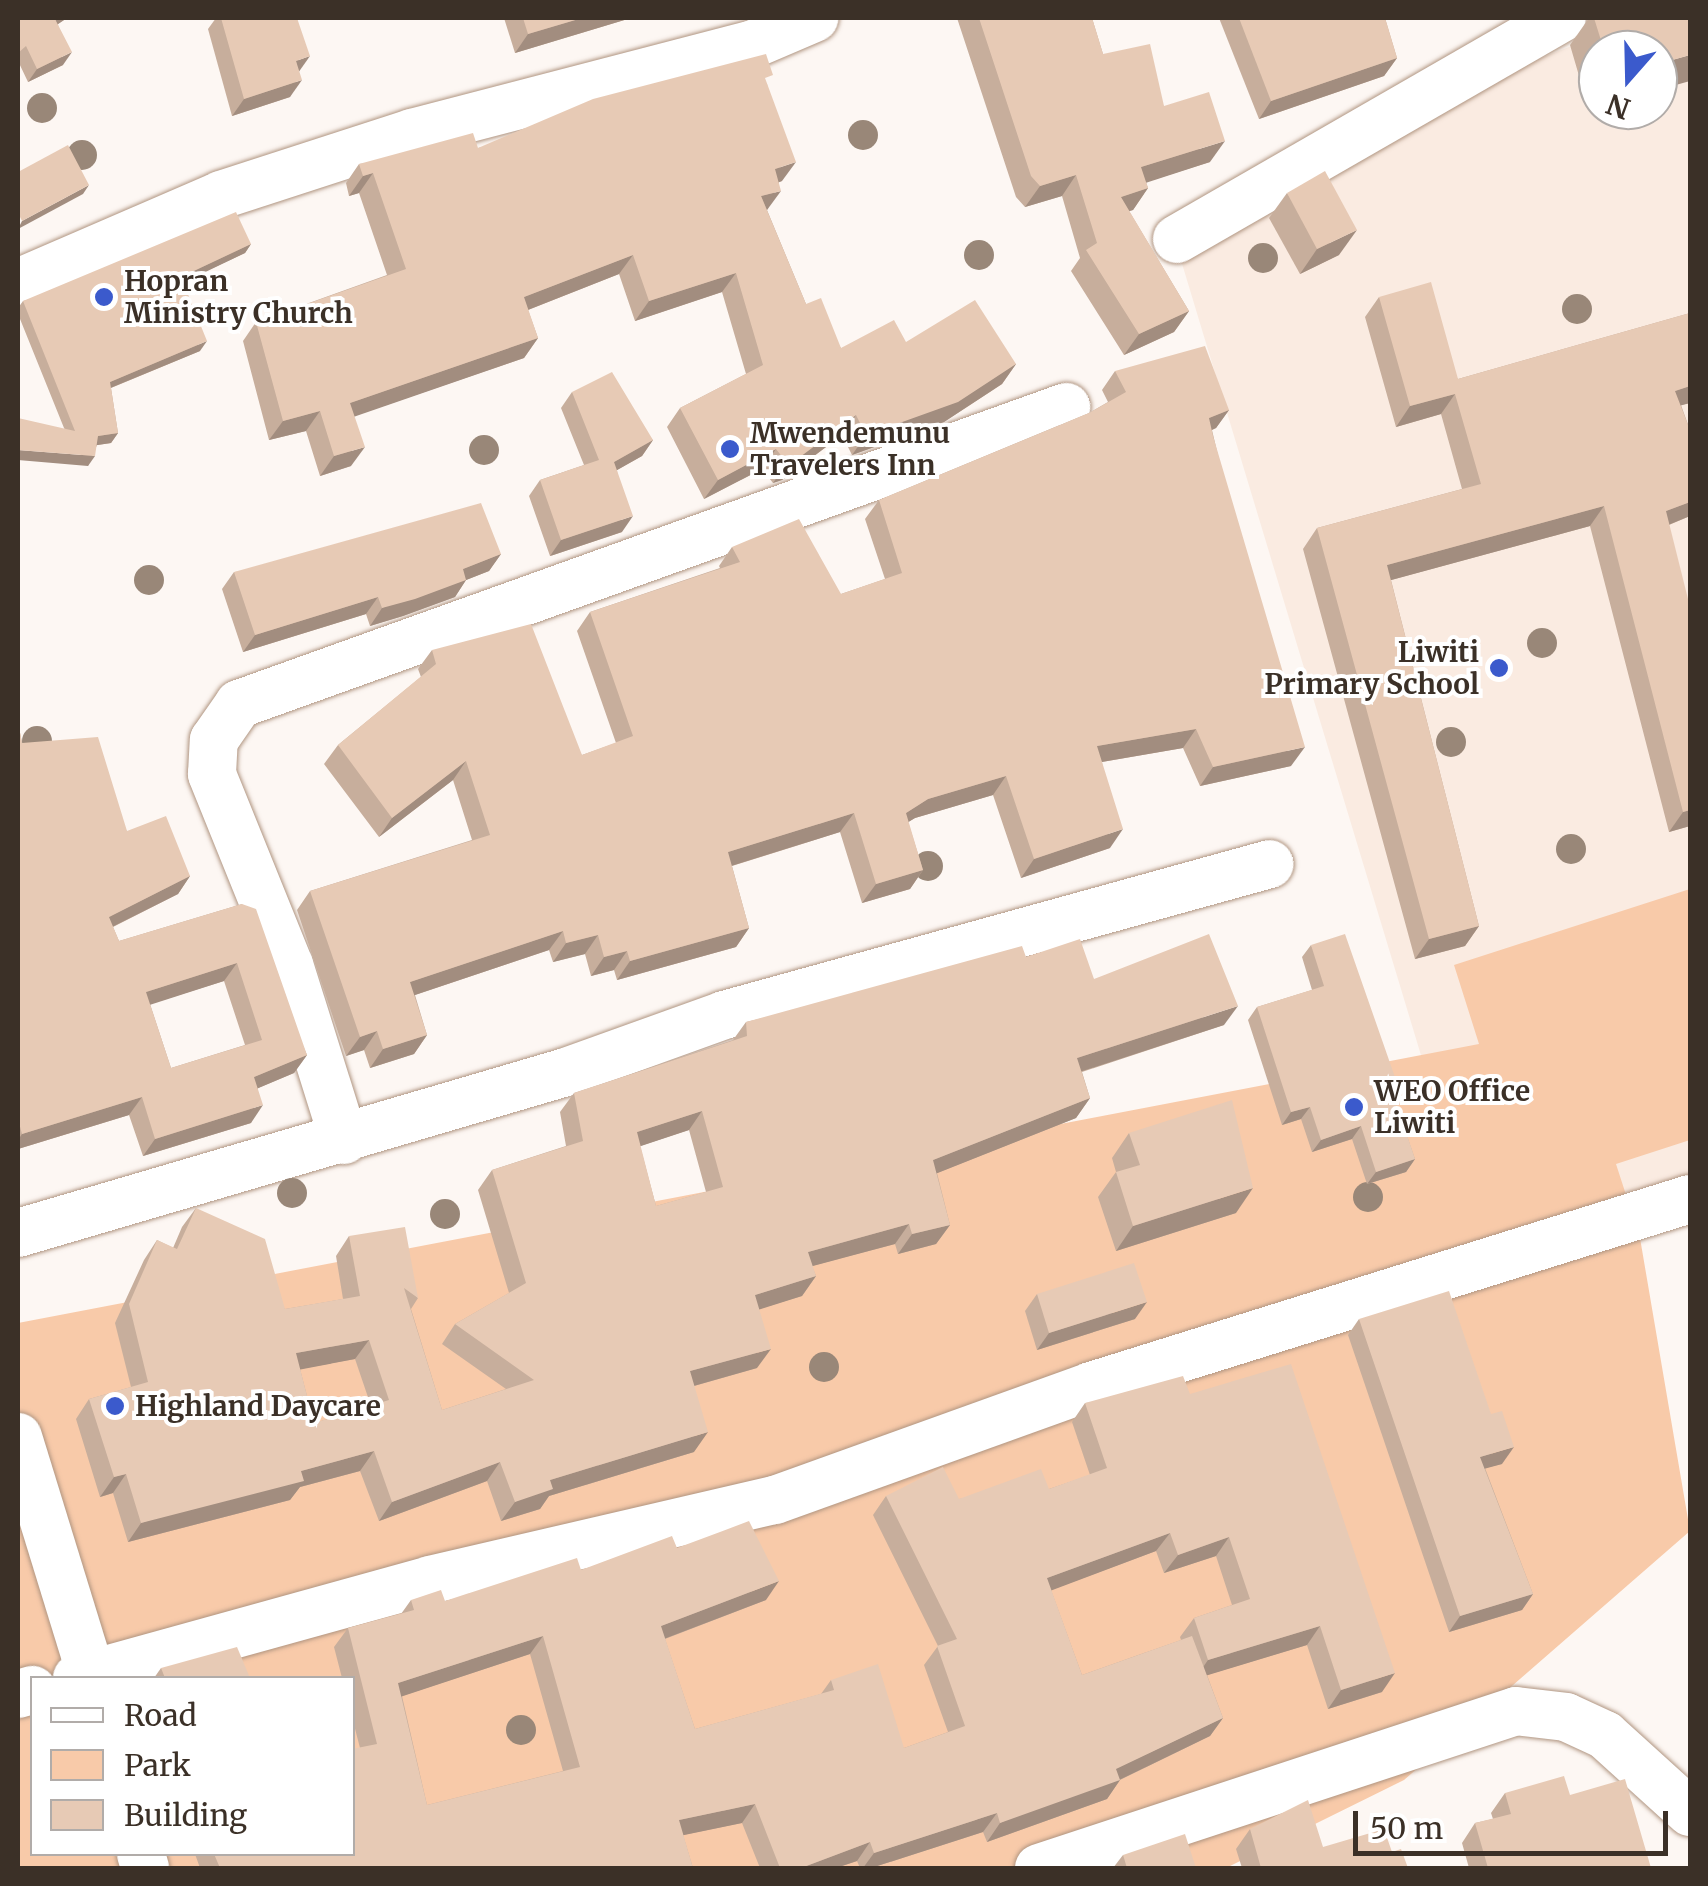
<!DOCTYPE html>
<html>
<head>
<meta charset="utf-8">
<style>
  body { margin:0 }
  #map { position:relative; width:1708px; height:1886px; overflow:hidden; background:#fdf7f3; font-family:Merriweather,serif }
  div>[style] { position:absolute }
  .built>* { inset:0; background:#faebe1 }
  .green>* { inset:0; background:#f8caa9 }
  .roads { filter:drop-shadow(0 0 2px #b09581) drop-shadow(0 0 2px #b09581) }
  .street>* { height:48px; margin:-24px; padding:0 24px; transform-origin:24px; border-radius:24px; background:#fff }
  .trees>* { width:30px; height:30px; margin:-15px; border-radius:50%; background:#998778 }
  .wall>* { inset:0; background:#c7ae9c }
  .shaded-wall>* { inset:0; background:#a28d7f }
  .building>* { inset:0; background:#e7cab5 }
  .dots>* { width:28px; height:28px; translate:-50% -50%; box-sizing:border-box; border:5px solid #fff; border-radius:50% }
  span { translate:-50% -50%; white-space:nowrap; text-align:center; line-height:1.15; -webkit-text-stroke:8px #fff; paint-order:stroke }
  .poi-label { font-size:28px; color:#3b3027; font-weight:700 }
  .left { translate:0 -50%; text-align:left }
  .right { translate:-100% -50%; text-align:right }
  .frame { position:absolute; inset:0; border:20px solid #3b3027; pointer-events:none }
  .legend { position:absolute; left:30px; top:1676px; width:325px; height:180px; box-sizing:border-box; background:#fff; border:2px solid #b1aca9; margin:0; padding:12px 18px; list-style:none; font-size:30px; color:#3b3027 }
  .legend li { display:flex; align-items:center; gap:20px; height:50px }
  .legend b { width:50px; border:2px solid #b1aca9 }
  .north { position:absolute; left:1578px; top:30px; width:100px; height:100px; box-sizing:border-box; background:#fff; border:2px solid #b1aca9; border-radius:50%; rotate:200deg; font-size:28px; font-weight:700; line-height:40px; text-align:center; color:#3b3027 }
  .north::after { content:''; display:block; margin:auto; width:35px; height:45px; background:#3b5acc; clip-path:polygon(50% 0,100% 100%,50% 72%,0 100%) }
  .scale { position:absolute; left:1353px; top:1811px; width:315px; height:45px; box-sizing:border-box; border:5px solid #3b3027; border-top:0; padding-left:12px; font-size:30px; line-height:35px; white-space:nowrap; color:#3b3027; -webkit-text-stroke:8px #fff; paint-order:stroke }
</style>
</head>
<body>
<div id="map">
  <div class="built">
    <div style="clip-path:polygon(evenodd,1642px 18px,1690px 18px,1690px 1181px,1566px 1218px,1452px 1158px,1180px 257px,1526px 64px,1642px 18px,1598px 50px,1658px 50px,1658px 110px,1598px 110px,1598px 50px)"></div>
  </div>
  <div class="green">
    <div style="clip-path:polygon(evenodd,1690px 889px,1690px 1140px,1616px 1164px,1640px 1238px,1690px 1531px,1404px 1780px,1226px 1868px,18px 1868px,18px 1323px,1479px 1044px,1454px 965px,1690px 889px,32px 1678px,352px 1678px,352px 1854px,32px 1854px,32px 1678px)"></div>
  </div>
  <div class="roads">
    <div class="street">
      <div style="left:1177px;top:239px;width:444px;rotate:-29.9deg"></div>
      <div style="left:18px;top:283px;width:221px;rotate:-23.4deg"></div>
      <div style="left:221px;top:195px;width:201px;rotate:-18deg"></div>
      <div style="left:412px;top:133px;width:350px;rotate:-14.6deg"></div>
      <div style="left:751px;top:45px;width:69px;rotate:-23.2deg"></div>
      <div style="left:344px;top:1140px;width:183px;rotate:-107.4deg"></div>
      <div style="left:289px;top:965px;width:206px;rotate:-112deg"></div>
      <div style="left:212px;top:774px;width:34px;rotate:-87deg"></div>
      <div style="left:214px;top:740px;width:44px;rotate:-55.2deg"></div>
      <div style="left:239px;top:704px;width:879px;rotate:-19.75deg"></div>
      <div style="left:18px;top:1233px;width:571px;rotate:-16.37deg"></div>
      <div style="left:566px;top:1072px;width:168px;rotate:-19.8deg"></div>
      <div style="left:724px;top:1015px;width:566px;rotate:-15.46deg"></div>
      <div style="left:18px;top:1437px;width:252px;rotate:72.9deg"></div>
      <div style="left:77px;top:1678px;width:366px;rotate:-15.5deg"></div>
      <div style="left:430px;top:1580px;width:354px;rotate:-13.1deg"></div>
      <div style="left:775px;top:1500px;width:336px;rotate:-19.8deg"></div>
      <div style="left:1091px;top:1386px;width:628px;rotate:-17.34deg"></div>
      <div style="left:18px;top:1694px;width:15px;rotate:-16deg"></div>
      <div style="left:141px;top:1854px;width:15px;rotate:74deg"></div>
      <div style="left:1039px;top:1868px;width:502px;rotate:-18.22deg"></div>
      <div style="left:1516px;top:1711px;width:50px;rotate:6.8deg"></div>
      <div style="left:1566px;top:1717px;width:43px;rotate:24.8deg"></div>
      <div style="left:1605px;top:1735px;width:115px;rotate:42.2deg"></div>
    </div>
  </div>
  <div class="trees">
    <div style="left:42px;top:108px"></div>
    <div style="left:863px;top:135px"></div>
    <div style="left:82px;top:155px"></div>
    <div style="left:979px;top:255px"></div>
    <div style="left:1263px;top:258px"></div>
    <div style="left:1577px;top:309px"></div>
    <div style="left:484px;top:450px"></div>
    <div style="left:149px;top:580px"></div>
    <div style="left:1542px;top:643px"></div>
    <div style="left:37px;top:741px"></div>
    <div style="left:1451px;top:742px"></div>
    <div style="left:1571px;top:849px"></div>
    <div style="left:928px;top:866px"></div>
    <div style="left:292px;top:1193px"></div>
    <div style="left:1368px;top:1197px"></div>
    <div style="left:445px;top:1214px"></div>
    <div style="left:824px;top:1367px"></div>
    <div style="left:521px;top:1730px"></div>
  </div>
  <div class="wall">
    <div style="clip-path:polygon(18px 18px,67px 18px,58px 24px,63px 65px,28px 82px,18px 61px)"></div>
    <div style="clip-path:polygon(216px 18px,297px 18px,299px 72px,290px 97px,232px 116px,208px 29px)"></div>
    <div style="clip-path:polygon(504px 18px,631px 18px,515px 53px)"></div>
    <div style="clip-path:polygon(957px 18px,1092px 18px,1103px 54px,1164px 106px,1210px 162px,1146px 182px,1148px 188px,1133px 210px,1129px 211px,1189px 311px,1174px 332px,1124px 355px,1071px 271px,1080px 258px,1062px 196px,1025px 207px,1016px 197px)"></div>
    <div style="clip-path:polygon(1219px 18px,1385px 18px,1397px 58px,1384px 76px,1259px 119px)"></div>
    <div style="clip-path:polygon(1589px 18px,1690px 18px,1658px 50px,1598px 50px,1598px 107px,1589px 110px,1570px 45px)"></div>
    <div style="clip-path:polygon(767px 84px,782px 181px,779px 182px,767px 210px,806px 304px,841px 348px,906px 342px,1016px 364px,1002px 384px,944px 422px,852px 455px,842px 435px,782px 480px,773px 483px,762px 469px,704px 499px,667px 427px,680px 408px,746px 374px,722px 292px,635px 321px,619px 274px,528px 310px,538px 338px,524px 358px,354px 416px,351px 466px,320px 476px,306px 431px,269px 440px,243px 341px,256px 322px,387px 275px,359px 193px,349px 196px,346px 183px,359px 164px,478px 148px)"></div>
    <div style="clip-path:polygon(1287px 193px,1339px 255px,1300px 274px,1269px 218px)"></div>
    <div style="clip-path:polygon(251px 244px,245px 253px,183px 282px,200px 351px,111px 388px,118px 433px,111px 443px,97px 445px,88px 466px,64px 428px,18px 314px,18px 308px,23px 301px)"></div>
    <div style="clip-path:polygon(1379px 297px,1458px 379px,1690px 313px,1690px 403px,1681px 405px,1690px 430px,1690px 516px,1669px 525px,1690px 826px,1669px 832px,1590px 526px,1391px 580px,1479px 926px,1465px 946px,1415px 959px,1303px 549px,1317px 528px,1462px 489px,1441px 414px,1396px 427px,1365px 317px)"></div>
    <div style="clip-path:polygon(1115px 371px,1229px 410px,1216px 428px,1212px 430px,1291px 766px,1200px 786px,1183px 748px,1102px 762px,1110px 848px,1021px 878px,993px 795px,915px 818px,908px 822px,923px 870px,910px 889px,862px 903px,840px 832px,732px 866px,749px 928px,736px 947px,617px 980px,614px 970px,591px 976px,585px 954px,553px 962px,549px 950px,415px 995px,427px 1035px,414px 1054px,370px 1068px,364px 1050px,346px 1056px,297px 910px,310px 891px,472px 840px,453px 780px,379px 837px,324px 764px,338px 745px,421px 677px,418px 669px,432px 650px,582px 755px,616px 743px,577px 631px,590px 612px,720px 568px,719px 566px,732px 547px,841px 594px,885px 579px,865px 519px,879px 500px,1089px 413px,1108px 402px,1102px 390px)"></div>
    <div style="clip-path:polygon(572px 392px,653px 440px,642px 456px,617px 470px,622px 532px,550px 556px,529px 496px,540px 480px,584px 465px,561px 408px)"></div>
    <div style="clip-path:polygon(501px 554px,489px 571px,466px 580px,455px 597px,403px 616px,370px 626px,366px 614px,243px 652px,222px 589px,234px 572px)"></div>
    <div style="clip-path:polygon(evenodd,18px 722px,22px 743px,127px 831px,190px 876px,178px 894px,113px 927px,119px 941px,242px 904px,307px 1055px,294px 1073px,258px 1088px,251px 1123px,143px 1156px,129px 1115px,18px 1149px,18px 722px,224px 981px,245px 1045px,171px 1068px,150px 1004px,224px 981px)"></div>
    <div style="clip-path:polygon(1311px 945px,1398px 1110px,1415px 1159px,1406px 1172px,1367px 1184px,1352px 1139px,1312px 1152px,1301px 1119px,1282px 1125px,1248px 1020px,1257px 1007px,1312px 990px,1302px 957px)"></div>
    <div style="clip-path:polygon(evenodd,1026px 957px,1094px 979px,1224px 1025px,1082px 1072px,1090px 1098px,1076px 1118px,937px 1173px,950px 1225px,936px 1244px,898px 1254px,895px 1244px,812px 1266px,816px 1276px,802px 1296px,759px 1309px,757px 1368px,694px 1386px,694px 1452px,549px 1496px,540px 1509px,501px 1521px,487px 1481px,379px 1521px,360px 1471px,300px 1487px,290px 1500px,128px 1542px,113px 1493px,100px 1497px,76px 1419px,89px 1399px,131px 1387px,115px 1323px,144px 1260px,157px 1240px,173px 1248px,182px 1227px,196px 1208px,285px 1309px,343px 1299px,336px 1256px,349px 1236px,418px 1298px,411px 1309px,442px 1410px,506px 1389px,442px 1344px,455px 1324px,509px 1293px,478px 1190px,492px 1170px,566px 1146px,560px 1112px,574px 1093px,733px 1040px,746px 1022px,1026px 957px,689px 1130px,706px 1192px,656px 1206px,640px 1146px,689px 1130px,1026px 957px,355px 1359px,371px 1406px,314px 1423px,300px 1369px,355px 1359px)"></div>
    <div style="clip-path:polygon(1129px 1133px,1236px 1213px,1116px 1251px,1098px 1197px,1116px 1172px,1112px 1158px)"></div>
    <div style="clip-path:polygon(1037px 1294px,1135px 1319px,1037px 1350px,1025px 1311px)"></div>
    <div style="clip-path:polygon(1359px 1319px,1502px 1464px,1485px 1468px,1533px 1594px,1522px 1610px,1449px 1632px,1348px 1335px)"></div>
    <div style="clip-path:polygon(evenodd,1190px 1394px,1382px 1692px,1328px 1709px,1307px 1645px,1207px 1675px,1223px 1718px,1210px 1736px,1120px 1780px,1107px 1799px,987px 1842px,983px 1832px,871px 1868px,860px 1868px,857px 1861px,836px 1868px,760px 1868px,742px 1823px,683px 1835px,693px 1868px,200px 1868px,195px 1854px,352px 1854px,360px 1748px,352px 1717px,352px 1678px,342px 1678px,334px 1647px,348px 1628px,401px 1614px,411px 1600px,445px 1601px,677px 1548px,766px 1600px,665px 1639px,695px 1729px,821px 1694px,831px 1680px,904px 1748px,948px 1732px,924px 1665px,938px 1646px,873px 1515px,886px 1496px,959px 1499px,1049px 1489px,1090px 1475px,1072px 1422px,1085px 1403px,1190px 1394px,1156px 1551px,1164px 1573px,1216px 1556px,1232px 1605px,1194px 1618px,1180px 1637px,1181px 1640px,1082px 1675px,1051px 1590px,1156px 1551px,1190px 1394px,530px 1654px,563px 1771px,427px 1805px,402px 1696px,530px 1654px)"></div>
    <div style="clip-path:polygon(161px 1668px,250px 1678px,154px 1678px)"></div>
    <div style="clip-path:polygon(1505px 1793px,1570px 1795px,1651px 1868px,1469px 1868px,1462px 1843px,1475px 1823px,1493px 1819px,1491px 1813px)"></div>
    <div style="clip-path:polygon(1250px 1829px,1323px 1847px,1392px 1852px,1408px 1868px,1242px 1868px,1236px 1849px)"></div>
    <div style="clip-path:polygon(1123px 1855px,1196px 1868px,1113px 1868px)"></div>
  </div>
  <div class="shaded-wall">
    <div style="clip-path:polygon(58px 18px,67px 18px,46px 32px)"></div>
    <div style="clip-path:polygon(582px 18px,631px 18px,515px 53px,528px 34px)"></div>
    <div style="clip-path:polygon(72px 52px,63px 65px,28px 82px,37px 69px)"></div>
    <div style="clip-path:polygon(1690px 55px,1690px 81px,1658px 90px,1658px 64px)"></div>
    <div style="clip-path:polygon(310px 56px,298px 73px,296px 61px)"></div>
    <div style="clip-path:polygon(1397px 58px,1384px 76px,1259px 119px,1271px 101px)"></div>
    <div style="clip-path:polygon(302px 80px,290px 97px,232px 116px,244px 99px)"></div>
    <div style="clip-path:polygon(1598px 97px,1598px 107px,1589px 110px)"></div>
    <div style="clip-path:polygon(1225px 141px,1210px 162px,1127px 189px,1141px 167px)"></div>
    <div style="clip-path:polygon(796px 162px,782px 181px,761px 189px,775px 169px)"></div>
    <div style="clip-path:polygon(373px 173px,359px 193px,349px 196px,363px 176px)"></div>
    <div style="clip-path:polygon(1076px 175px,1062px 196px,1025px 207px,1040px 186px)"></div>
    <div style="clip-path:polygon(89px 185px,83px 194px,18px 229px,22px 221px)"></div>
    <div style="clip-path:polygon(1148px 188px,1133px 210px,1106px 218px,1121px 197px)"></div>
    <div style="clip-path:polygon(781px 191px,767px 210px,761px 196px)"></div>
    <div style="clip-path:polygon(1357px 230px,1339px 255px,1300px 274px,1317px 249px)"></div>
    <div style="clip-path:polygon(251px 244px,245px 253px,174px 287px,181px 277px)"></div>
    <div style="clip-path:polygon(633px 255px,619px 274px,510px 317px,524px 297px)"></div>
    <div style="clip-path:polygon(736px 273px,722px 292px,635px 321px,649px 301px)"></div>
    <div style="clip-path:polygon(1189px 311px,1174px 332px,1124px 355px,1139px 334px)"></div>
    <div style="clip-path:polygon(538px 338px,524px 358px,336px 423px,350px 403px)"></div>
    <div style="clip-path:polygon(207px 341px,200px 351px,103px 391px,110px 382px)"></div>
    <div style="clip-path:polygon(1016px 364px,1002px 384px,944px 422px,852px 455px,866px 435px)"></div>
    <div style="clip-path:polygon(1690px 386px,1690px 403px,1660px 411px,1675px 391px)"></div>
    <div style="clip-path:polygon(1455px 394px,1441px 414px,1396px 427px,1410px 406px)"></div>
    <div style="clip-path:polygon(1229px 410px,1216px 428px,1196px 437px,1209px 418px)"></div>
    <div style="clip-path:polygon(320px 411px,306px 431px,269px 440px,283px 421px)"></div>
    <div style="clip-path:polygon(856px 415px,842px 435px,782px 480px,773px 483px,787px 463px)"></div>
    <div style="clip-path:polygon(118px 433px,111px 443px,91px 446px,98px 436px)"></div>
    <div style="clip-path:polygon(653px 440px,642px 456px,603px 478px,614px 462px)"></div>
    <div style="clip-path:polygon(365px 447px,351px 466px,320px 476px,334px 456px)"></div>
    <div style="clip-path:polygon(776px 449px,762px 469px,704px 499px,718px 480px)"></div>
    <div style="clip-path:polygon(18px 450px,95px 456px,88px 466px,18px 460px)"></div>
    <div style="clip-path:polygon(1690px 502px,1690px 516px,1651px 532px,1666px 511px)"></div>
    <div style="clip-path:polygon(1604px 506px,1590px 526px,1373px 585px,1387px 565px)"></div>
    <div style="clip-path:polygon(633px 516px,622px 532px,550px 556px,561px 540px)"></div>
    <div style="clip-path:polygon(501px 554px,489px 571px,456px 584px,466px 580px,455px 597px,403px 616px,370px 626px,382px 608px,463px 569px)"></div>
    <div style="clip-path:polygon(378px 597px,366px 614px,243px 652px,255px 635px)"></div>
    <div style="clip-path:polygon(1196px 729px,1183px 748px,1084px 765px,1097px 746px)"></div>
    <div style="clip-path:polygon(1305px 747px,1291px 766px,1200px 786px,1213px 767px)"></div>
    <div style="clip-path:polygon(466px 761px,453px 780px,379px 837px,392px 818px)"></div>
    <div style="clip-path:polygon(1006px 776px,993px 795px,915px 818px,892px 832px,906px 813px,928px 799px)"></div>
    <div style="clip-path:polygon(1690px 810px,1690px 826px,1669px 832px,1683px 812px)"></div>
    <div style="clip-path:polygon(854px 813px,840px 832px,715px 871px,728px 852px)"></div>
    <div style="clip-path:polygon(1123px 829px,1110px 848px,1021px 878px,1034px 859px)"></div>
    <div style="clip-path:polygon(923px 870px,910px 889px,862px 903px,876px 884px)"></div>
    <div style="clip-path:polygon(190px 876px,178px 894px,96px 935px,109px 917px)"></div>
    <div style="clip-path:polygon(1479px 926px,1465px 946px,1415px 959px,1429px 939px)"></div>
    <div style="clip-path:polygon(749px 928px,736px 947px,617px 980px,630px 961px)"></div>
    <div style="clip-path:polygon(563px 931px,549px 950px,397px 1001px,410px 982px)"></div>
    <div style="clip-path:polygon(598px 935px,585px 954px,553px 962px,566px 943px)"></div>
    <div style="clip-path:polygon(627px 951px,614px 970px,591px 976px,604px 957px)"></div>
    <div style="clip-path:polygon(237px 963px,224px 981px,134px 1010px,146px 992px)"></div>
    <div style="clip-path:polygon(1238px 1006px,1224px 1025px,1064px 1077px,1077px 1058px)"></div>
    <div style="clip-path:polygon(377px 1031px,364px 1050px,346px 1056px,360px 1037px)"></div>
    <div style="clip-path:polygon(427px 1035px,414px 1054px,370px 1068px,383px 1049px)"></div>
    <div style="clip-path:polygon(307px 1055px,294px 1073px,242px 1095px,254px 1077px)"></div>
    <div style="clip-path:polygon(142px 1097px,129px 1115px,18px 1149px,18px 1140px,22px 1134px)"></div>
    <div style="clip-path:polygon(1090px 1098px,1076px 1118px,920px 1180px,933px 1160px)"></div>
    <div style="clip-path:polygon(263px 1105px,251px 1123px,143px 1156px,155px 1139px)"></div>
    <div style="clip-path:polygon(1310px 1107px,1301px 1119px,1282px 1125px,1291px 1112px)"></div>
    <div style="clip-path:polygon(702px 1111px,689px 1130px,623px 1152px,637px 1132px)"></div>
    <div style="clip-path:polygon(1361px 1126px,1352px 1139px,1312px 1152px,1321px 1140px)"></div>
    <div style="clip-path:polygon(1415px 1159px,1406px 1172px,1367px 1184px,1376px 1172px)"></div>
    <div style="clip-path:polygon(1253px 1188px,1236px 1213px,1116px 1251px,1133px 1226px)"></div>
    <div style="clip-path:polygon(909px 1224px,895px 1244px,794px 1271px,808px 1252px)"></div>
    <div style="clip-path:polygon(950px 1225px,936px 1244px,898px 1254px,912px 1234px)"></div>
    <div style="clip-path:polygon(816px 1276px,802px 1296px,742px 1315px,755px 1295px)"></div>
    <div style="clip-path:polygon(1147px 1302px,1135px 1319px,1037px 1350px,1049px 1333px)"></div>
    <div style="clip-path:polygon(369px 1340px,355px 1359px,282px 1373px,296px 1353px)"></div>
    <div style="clip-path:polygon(771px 1349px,757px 1368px,676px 1391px,690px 1371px)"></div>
    <div style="clip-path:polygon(708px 1432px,694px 1452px,549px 1496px,540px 1509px,501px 1521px,515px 1502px,550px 1480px)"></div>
    <div style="clip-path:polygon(1514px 1447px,1502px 1464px,1469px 1473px,1480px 1457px)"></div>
    <div style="clip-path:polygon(374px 1451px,360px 1471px,300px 1487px,290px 1500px,128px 1542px,141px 1523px,301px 1471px)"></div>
    <div style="clip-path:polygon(500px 1462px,487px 1481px,379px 1521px,392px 1502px)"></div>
    <div style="clip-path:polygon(126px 1474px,113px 1493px,100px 1497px,114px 1477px)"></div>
    <div style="clip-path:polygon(1170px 1533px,1156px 1551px,1034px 1597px,1047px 1578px)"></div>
    <div style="clip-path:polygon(1229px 1537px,1216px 1556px,1164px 1573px,1178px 1555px)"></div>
    <div style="clip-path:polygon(779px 1581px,766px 1600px,648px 1645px,661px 1626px)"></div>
    <div style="clip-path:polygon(1533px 1594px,1522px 1610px,1449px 1632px,1460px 1616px)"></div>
    <div style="clip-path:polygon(1320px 1626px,1307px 1645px,1195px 1679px,1208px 1660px)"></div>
    <div style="clip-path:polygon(543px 1636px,530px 1654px,385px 1702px,398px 1683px)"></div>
    <div style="clip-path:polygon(1395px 1673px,1382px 1692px,1328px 1709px,1341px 1690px)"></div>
    <div style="clip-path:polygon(1223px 1718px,1210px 1736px,1117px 1781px,1120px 1780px,1107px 1799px,987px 1842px,1000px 1823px)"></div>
    <div style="clip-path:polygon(755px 1804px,742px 1823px,665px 1839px,679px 1820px)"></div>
    <div style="clip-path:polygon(997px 1813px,983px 1832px,871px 1868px,863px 1868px,874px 1853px)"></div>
    <div style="clip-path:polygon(870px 1842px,857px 1861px,836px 1868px,801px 1868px)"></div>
  </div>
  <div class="building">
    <div style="clip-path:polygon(18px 18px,58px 18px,55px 19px,72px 52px,37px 69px,26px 46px,18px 53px)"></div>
    <div style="clip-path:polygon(221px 18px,297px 18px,310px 56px,296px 61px,302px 80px,244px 99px)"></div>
    <div style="clip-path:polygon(523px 18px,582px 18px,528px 34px)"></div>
    <div style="clip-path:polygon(979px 18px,1092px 18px,1103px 54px,1150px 44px,1164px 106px,1209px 92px,1225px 141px,1141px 167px,1148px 188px,1121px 197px,1189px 311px,1139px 334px,1086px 250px,1097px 243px,1076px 175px,1040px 186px,1031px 176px)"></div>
    <div style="clip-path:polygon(1239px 18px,1385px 18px,1397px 58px,1271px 101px)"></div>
    <div style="clip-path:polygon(1594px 18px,1690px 18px,1690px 55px,1658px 64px,1658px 50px,1604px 50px)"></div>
    <div style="clip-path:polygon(766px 54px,773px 75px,765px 78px,796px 162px,775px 169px,781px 191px,761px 196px,806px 304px,821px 298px,841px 348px,894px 320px,906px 342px,975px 300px,1016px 364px,958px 402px,866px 435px,856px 415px,796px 460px,787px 463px,776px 449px,718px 480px,680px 408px,763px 365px,736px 273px,649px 301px,633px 255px,524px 297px,538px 338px,350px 403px,365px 447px,334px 456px,320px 411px,283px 421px,256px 322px,406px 269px,373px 173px,363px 176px,359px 164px,473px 133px,478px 148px,593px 99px)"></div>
    <div style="clip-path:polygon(68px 145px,89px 185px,22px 221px,18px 213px,18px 172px)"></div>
    <div style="clip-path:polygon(1325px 171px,1357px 230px,1317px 249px,1287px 193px)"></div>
    <div style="clip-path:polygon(236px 212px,251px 244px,181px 277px,207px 341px,110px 382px,118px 433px,98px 436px,95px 456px,18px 450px,18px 418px,75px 431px,23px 301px)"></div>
    <div style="clip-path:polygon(1431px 282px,1458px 379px,1690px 313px,1690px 386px,1675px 391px,1690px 430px,1690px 502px,1666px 511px,1690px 607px,1690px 810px,1683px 812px,1604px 506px,1387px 565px,1479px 926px,1429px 939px,1317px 528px,1481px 484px,1455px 394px,1410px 406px,1379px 297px)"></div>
    <div style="clip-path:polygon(1205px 346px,1229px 410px,1209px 418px,1213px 436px,1305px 747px,1213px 767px,1196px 729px,1097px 746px,1123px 829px,1034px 859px,1006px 776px,928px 799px,906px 813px,923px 870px,876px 884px,854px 813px,728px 852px,749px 928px,630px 961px,627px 951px,604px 957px,598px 935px,566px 943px,563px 931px,410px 982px,427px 1035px,383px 1049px,377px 1031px,360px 1037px,310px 891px,490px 835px,466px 761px,392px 818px,338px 745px,436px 664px,432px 650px,531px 624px,582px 755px,633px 736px,590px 612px,740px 562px,732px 547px,799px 519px,841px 594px,902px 573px,879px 500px,1089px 413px,1126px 392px,1115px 371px)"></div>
    <div style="clip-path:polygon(612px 372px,653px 440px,614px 462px,633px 516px,561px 540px,540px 480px,599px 460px,572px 392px)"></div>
    <div style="clip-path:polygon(481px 503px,501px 554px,463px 569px,466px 580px,415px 599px,382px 608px,378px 597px,255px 635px,234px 572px)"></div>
    <div style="clip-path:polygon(evenodd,18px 722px,22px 743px,98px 737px,127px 831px,166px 816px,190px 876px,109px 917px,119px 941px,242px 904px,256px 909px,307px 1055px,254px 1077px,263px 1105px,155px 1139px,142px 1097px,22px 1134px,18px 1119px,18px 722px,237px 963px,262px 1040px,171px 1068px,146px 992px,237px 963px)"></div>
    <div style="clip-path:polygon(evenodd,1209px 934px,1238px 1006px,1077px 1058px,1090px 1098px,933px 1160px,950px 1225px,912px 1234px,909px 1224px,808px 1252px,816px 1276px,755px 1295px,771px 1349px,690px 1371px,708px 1432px,550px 1480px,553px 1489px,515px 1502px,500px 1462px,392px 1502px,374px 1451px,301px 1471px,304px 1481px,141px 1523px,126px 1474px,114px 1477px,89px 1399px,148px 1382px,129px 1304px,157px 1240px,177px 1249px,196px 1208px,265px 1239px,285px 1309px,360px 1296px,349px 1236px,405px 1227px,418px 1298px,404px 1288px,442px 1410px,534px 1380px,455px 1324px,526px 1283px,492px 1170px,583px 1141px,574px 1093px,747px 1036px,746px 1022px,1022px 946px,1026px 957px,1080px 939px,1094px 979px,1209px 934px,702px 1111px,723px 1187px,656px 1206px,637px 1132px,702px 1111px,1209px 934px,369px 1340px,389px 1400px,314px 1423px,296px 1353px,369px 1340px)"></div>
    <div style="clip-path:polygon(1345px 934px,1404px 1103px,1397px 1105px,1415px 1159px,1376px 1172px,1361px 1126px,1321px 1140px,1310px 1107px,1291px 1112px,1257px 1007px,1324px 986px,1311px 945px)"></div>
    <div style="clip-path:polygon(1232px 1100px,1253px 1188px,1133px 1226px,1116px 1172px,1140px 1165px,1129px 1133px)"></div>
    <div style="clip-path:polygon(1134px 1263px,1147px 1302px,1049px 1333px,1037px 1294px)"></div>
    <div style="clip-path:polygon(1449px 1291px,1491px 1414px,1502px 1411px,1514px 1447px,1480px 1457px,1533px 1594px,1460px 1616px,1359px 1319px)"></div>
    <div style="clip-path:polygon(evenodd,1291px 1364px,1395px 1673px,1341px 1690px,1320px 1626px,1208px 1660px,1194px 1618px,1250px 1599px,1229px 1537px,1178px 1555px,1170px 1533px,1047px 1578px,1082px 1675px,1192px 1636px,1223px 1718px,1116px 1769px,1120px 1780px,1000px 1823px,997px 1813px,874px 1853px,870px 1842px,801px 1868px,780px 1868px,755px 1804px,679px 1820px,693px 1868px,220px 1868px,214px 1854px,352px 1854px,352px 1749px,377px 1744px,348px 1628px,414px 1610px,411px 1600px,441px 1590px,445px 1601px,577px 1558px,581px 1570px,672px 1536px,677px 1548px,749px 1521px,779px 1581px,661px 1626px,695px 1729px,834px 1690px,831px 1680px,878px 1664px,904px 1748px,965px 1726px,937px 1646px,957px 1639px,886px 1496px,943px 1467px,959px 1499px,1041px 1469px,1049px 1489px,1107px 1468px,1085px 1403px,1183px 1376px,1190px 1394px,1291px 1364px,543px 1636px,580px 1767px,427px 1805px,398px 1683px,543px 1636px)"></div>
    <div style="clip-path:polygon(237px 1647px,250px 1678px,165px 1678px,161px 1668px)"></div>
    <div style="clip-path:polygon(1564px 1776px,1570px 1795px,1625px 1779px,1651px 1868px,1488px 1868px,1475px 1823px,1511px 1814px,1505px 1793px)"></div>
    <div style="clip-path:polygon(1308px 1800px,1323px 1847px,1384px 1829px,1392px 1852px,1401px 1849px,1408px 1868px,1261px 1868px,1250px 1829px)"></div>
    <div style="clip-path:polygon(1185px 1834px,1196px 1868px,1127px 1868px,1123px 1855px)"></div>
  </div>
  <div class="dots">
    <div style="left:104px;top:297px;background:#3b5acc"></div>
    <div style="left:730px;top:449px;background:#3b5acc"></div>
    <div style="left:1499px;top:668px;background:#3b5acc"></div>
    <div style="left:1354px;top:1107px;background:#3b5acc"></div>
    <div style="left:115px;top:1406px;background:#3b5acc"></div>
  </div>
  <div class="poi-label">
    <span class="left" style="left:124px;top:297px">Hopran<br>Ministry Church</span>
    <span class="left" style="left:750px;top:449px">Mwendemunu<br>Travelers Inn</span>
    <span class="right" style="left:1479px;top:668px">Liwiti<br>Primary School</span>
    <span class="left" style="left:1374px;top:1107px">WEO Office<br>Liwiti</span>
    <span class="left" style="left:135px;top:1406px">Highland Daycare</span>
  </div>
  <div class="frame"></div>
  <ul class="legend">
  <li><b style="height:12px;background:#fff"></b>Road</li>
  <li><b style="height:28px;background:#f8caa9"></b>Park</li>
  <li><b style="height:28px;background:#e7cab5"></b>Building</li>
  </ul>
  <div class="north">N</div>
  <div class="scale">50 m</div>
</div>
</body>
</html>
